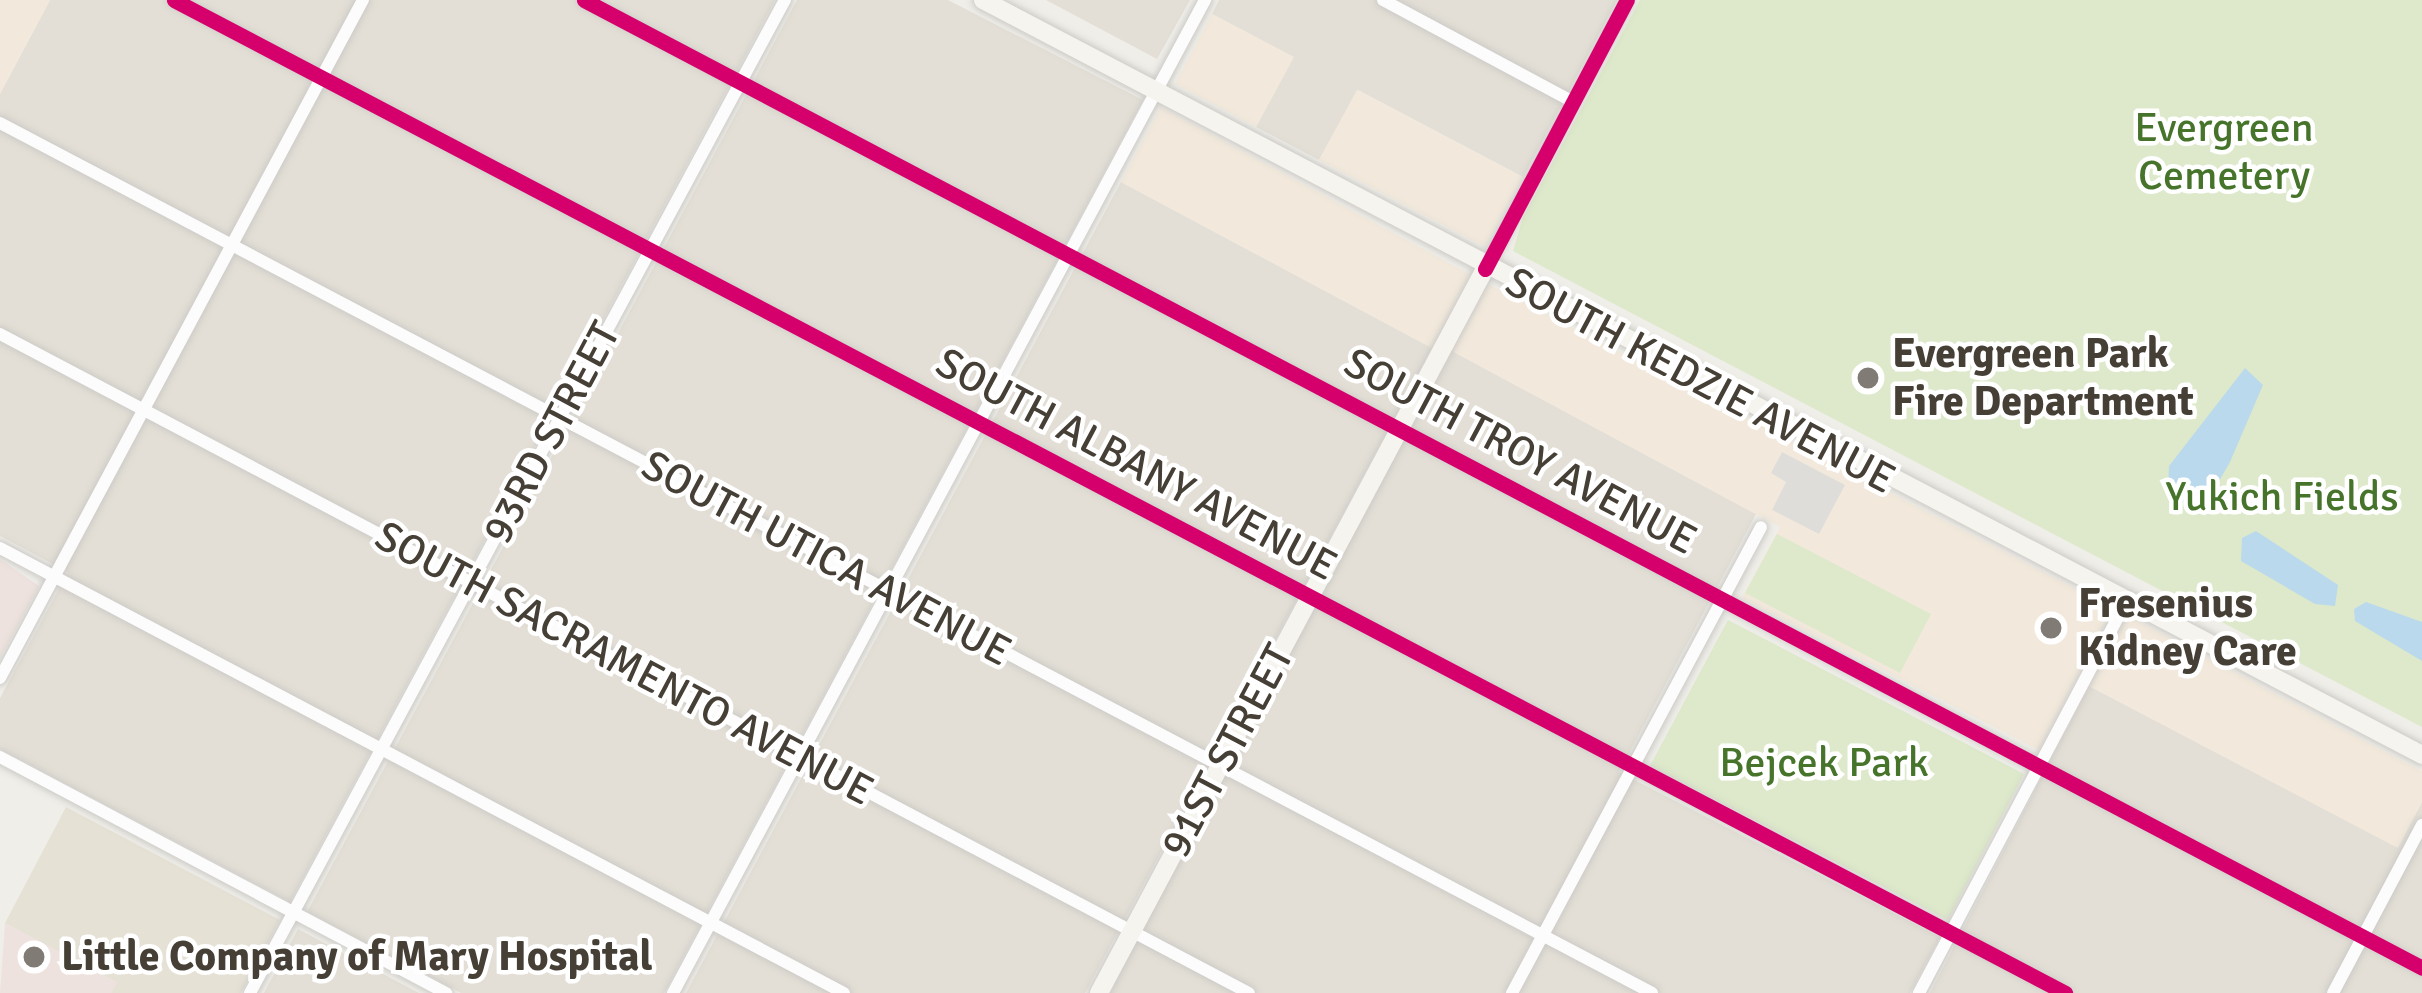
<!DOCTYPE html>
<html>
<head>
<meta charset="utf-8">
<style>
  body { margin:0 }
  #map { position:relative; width:2422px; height:993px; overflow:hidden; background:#efeee9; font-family:Signika,sans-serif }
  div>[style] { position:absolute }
  .residential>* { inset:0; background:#e3dfd6 }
  .commercial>* { inset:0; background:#f2e9dc }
  .education>* { inset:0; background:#e6e1d5 }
  .medical>* { inset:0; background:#eee2de }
  .green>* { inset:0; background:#dde9ca }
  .parking>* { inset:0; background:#dfddd9 }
  .water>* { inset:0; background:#bad9ec }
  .roads { filter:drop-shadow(0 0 3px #cdcbc7) drop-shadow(0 0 3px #cdcbc7) }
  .street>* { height:12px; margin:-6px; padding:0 6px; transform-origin:6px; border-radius:6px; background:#fdfcfc }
  .secondary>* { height:18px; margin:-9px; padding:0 9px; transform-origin:9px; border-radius:9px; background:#f6f4ee }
  .cycleway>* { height:15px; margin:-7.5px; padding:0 7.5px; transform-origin:7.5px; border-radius:7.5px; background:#d6006c }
  .dots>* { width:33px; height:33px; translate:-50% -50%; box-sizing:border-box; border:6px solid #fff; border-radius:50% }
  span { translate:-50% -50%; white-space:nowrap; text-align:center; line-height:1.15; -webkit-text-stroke:9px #fff; paint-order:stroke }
  .park-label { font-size:42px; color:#47742b }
  .poi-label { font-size:42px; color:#453f36; font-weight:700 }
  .left { translate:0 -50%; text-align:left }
  .street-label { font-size:42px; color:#453f36 }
</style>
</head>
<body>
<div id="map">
  <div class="residential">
    <div style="clip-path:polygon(50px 0,775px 0,290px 902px,0 749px,0 698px,68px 572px,0 536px,0 94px)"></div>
    <div style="clip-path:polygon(797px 0,948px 0,1143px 100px,664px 993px,461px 993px,307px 912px)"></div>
    <div style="clip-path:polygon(1046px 0,1190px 0,1157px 59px)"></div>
    <div style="clip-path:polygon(1219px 0,1617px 0,1523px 177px,1358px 90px,1319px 160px,1256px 127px,1293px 57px,1212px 14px)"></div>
    <div style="clip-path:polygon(1121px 182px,1432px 348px,1085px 993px,686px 993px)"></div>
    <div style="clip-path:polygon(1452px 351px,1756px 514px,1619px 772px,1940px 937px,1910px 993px,1108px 993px)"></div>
    <div style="clip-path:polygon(2089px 686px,2397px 847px,2422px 802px,2422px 993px,1930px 993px)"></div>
    <div style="clip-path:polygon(298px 929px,419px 993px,264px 993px)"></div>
  </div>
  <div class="commercial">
    <div style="clip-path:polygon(0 0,50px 0,0 94px)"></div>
    <div style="clip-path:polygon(1212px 14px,1294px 57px,1256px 127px,1175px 84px)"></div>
    <div style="clip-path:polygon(1357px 90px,1523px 177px,1485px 247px,1319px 160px)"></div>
    <div style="clip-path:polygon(1161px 107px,1471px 275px,1432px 348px,1121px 182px)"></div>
    <div style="clip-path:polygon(1488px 284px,2113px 608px,2039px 750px,1742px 598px,1780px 527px,1452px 351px)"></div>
    <div style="clip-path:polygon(2127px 615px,2422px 771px,2422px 802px,2398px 848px,2089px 686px)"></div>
  </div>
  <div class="education">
    <div style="clip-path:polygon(66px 807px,280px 920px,241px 993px,111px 993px,116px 983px,5px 923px)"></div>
  </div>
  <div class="medical">
    <div style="clip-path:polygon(0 559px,39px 586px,0 658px)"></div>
    <div style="clip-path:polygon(5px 923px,117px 982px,111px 993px,0 993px)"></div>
  </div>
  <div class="green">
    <div style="clip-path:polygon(1640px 0,2422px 0,2422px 727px,1513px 251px,1523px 217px)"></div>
    <div style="clip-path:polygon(1777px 534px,1931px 614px,1900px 673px,1745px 593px)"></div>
    <div style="clip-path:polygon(1728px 620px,2024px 774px,1948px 920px,1650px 766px)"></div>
  </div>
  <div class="parking">
    <div style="clip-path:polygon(1782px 452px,1845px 485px,1819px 534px,1772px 510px,1786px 482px,1771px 473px)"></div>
  </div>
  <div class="water">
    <div style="clip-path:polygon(2245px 368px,2263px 385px,2230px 462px,2207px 502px,2183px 502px,2168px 488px,2169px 466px)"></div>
    <div style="clip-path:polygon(2256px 531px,2338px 585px,2335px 606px,2315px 604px,2241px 561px,2242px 538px)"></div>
    <div style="clip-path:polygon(2366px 602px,2422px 622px,2422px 661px,2355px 621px,2354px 609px)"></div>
  </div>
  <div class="roads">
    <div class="street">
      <div style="left:174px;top:0;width:2136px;rotate:27.7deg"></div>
      <div style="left:584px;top:0;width:2077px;rotate:27.77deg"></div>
      <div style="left:1383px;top:0;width:216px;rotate:28.2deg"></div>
      <div style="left:0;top:123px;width:1867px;rotate:27.77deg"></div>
      <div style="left:1485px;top:268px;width:303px;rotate:-62.1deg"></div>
      <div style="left:0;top:334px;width:1412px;rotate:27.82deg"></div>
      <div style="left:0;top:548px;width:954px;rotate:27.8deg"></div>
      <div style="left:0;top:678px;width:769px;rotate:-61.84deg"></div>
      <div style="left:0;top:757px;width:505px;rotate:27.89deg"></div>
      <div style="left:250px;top:993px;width:1128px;rotate:-61.69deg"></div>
      <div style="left:673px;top:993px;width:1127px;rotate:-61.82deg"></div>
      <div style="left:1512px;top:993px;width:528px;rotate:-61.88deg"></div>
      <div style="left:1919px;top:993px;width:442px;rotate:-62.1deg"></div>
      <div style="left:2333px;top:993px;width:190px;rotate:-62.1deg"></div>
    </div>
    <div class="secondary">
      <div style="left:983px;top:0;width:1625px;rotate:27.68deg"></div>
      <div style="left:1099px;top:993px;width:820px;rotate:-61.94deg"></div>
    </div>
  </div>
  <div class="cycleway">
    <div style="left:174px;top:0;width:2136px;rotate:27.7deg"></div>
    <div style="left:584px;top:0;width:2077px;rotate:27.77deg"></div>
    <div style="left:1485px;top:269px;width:304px;rotate:-62.2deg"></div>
  </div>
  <div class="dots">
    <div style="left:1868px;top:378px;background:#807c75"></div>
    <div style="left:2051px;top:628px;background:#807c75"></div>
    <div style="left:34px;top:957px;background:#807c75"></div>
  </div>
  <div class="park-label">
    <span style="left:2224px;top:152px">Evergreen<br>Cemetery</span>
    <span style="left:2282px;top:497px">Yukich Fields</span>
    <span style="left:1824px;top:763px">Bejcek Park</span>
  </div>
  <div class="poi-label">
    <span class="left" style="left:1892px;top:378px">Evergreen Park<br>Fire Department</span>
    <span class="left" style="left:2078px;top:628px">Fresenius<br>Kidney Care</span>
    <span class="left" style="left:61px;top:957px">Little Company of Mary Hospital</span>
  </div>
  <div class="street-label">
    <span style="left:1700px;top:381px;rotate:28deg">SOUTH KEDZIE AVENUE</span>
    <span style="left:552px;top:433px;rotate:-62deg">93RD STREET</span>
    <span style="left:1520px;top:452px;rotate:28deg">SOUTH TROY AVENUE</span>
    <span style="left:1136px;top:465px;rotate:28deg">SOUTH ALBANY AVENUE</span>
    <span style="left:826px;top:559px;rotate:28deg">SOUTH UTICA AVENUE</span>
    <span style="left:624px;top:664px;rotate:28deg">SOUTH SACRAMENTO AVENUE</span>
    <span style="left:1228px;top:751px;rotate:-62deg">91ST STREET</span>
  </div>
</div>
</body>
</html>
